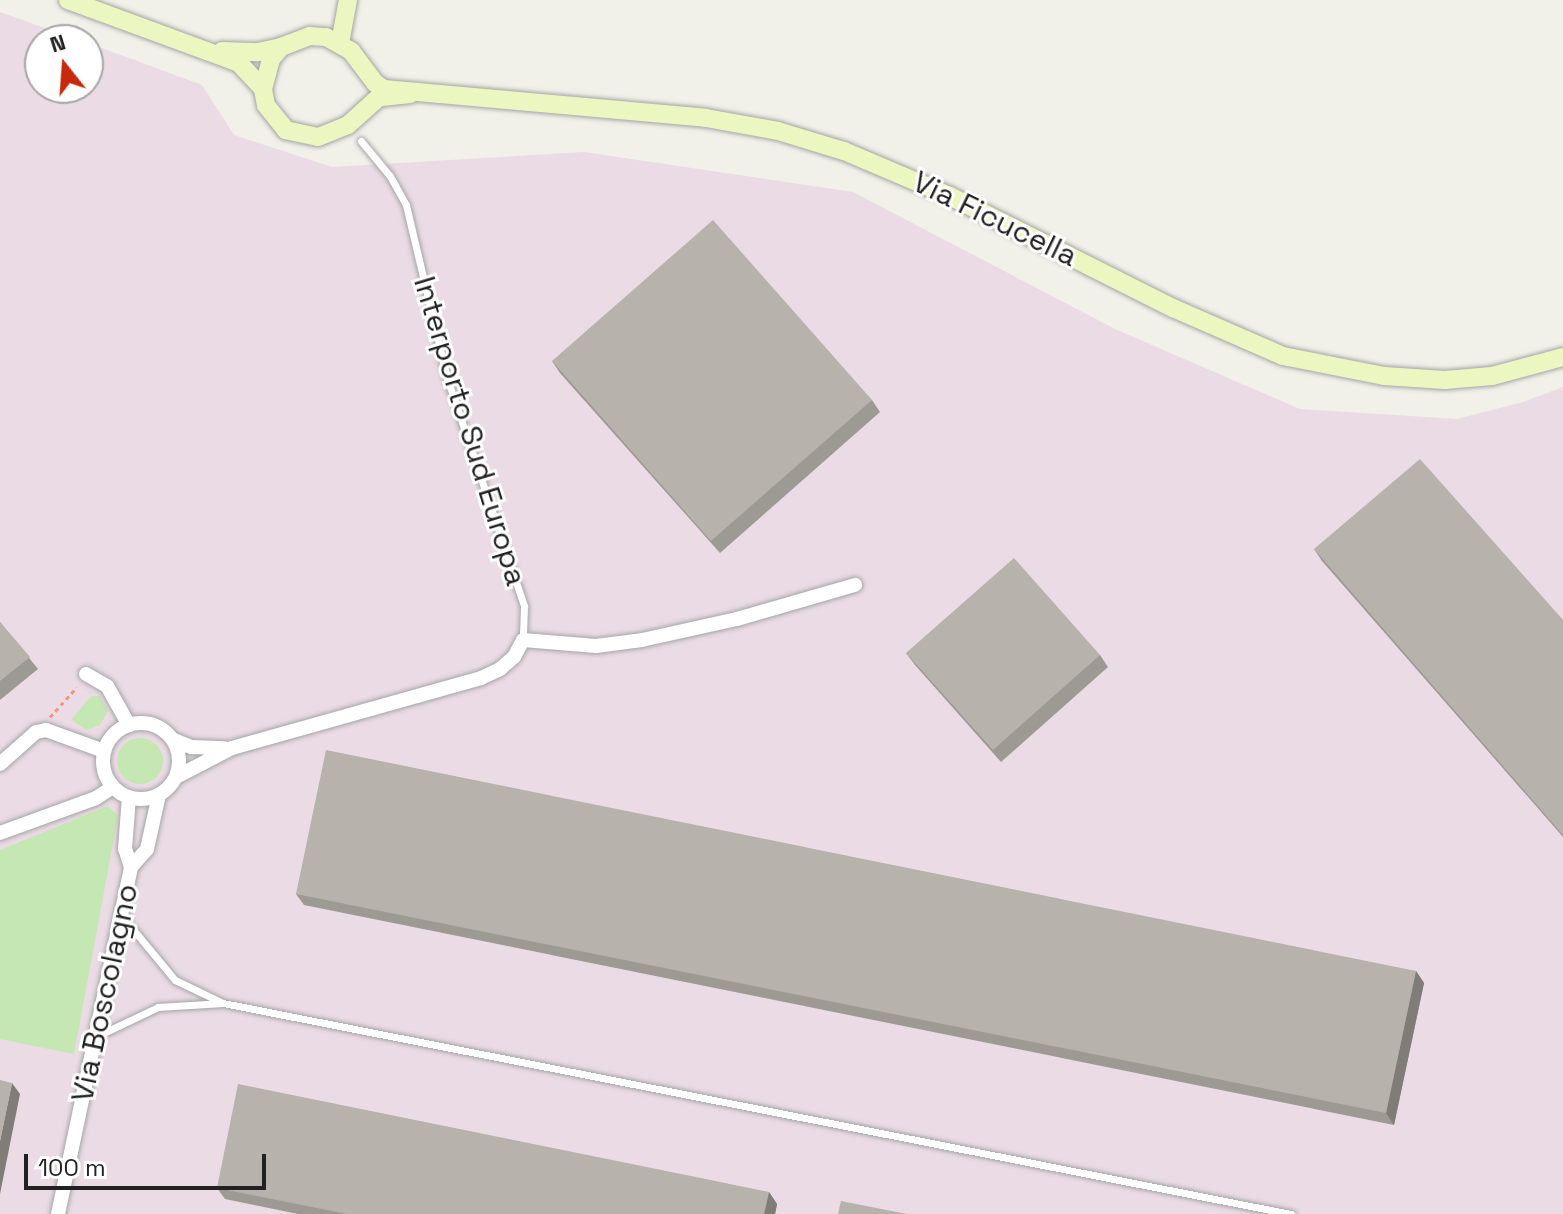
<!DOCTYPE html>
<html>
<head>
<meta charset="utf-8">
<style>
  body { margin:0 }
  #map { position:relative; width:1563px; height:1214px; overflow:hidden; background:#f1f0e9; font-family:"Space Grotesk",sans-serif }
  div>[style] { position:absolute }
  .industrial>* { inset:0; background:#eadbe5 }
  .grass>* { inset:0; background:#c4e7b3 }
  .round { border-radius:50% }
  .path>* { height:3px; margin-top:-1.5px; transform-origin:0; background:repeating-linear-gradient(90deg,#f29879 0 4px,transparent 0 8px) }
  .roads { filter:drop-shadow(0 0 2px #a5a5a5) drop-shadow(0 0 2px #a5a5a5) }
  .lane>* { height:7px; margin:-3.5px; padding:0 3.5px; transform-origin:3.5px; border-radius:3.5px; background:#fff }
  .street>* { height:14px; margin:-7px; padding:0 7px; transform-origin:7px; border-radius:7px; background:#fff }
  .street>.ring { margin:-7px; padding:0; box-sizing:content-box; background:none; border:14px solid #fff; border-radius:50% }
  .secondary>* { height:18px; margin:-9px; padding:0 9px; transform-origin:9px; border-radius:9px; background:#ecf6c1 }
  .wall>* { inset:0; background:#9d9993 }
  .shaded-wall>* { inset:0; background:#807d78 }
  .building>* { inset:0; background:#b7b2ab }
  span { translate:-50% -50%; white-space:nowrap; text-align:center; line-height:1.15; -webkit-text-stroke:6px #fff; paint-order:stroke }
  .street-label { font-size:30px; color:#212121 }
  .north { position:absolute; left:24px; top:24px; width:80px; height:80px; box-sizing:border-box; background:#fff; border:2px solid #a6a6a6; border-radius:50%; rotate:343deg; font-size:22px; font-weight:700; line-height:32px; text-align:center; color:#212121 }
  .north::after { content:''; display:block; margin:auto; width:28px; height:36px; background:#c7290c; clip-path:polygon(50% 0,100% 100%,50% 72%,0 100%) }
  .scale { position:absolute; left:24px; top:1154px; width:242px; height:36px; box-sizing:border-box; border:4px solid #212121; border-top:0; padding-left:10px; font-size:24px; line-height:28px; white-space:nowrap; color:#212121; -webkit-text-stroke:6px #fff; paint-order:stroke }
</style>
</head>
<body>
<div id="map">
  <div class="industrial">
    <div style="clip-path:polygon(0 12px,78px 40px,40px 40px,40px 88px,88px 88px,88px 43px,202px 85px,234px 135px,332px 167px,584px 152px,853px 192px,1115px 329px,1300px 409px,1457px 419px,1523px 402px,1563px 387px,1563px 1214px,0 1214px)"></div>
  </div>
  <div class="grass">
    <div style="clip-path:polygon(91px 696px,100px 696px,108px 711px,100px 725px,87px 730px,71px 720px)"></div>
    <div class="round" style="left:117px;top:738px;width:46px;height:46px"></div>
    <div style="clip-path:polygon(108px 806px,118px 816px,74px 1054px,0 1039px,0 850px)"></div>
  </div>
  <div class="path">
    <div style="left:50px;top:717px;width:40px;rotate:-48deg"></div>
  </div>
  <div class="roads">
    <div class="lane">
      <div style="left:361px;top:141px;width:45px;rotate:50.4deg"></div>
      <div style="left:390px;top:176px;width:33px;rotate:61deg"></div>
      <div style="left:406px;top:205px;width:178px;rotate:76.7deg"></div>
      <div style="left:447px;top:378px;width:241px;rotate:71.3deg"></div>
      <div style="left:524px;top:606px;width:34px;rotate:92deg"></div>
      <div style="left:122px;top:916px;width:83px;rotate:50.4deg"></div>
      <div style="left:175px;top:980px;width:51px;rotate:25.6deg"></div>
      <div style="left:97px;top:1036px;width:68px;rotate:-25.4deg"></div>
      <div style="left:158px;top:1007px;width:65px;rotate:-3.5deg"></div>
      <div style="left:223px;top:1003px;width:1089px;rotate:11.18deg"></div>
    </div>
    <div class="street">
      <div style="left:86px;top:674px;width:24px;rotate:30deg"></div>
      <div style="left:107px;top:686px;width:45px;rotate:60.6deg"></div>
      <div class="ring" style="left:103px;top:723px;width:62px;height:62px"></div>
      <div style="left:174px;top:740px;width:18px;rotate:22deg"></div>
      <div style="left:191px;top:747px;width:33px;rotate:2deg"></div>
      <div style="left:0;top:764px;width:48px;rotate:-41.6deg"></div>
      <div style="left:36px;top:732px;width:10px;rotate:-11deg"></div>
      <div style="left:46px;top:730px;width:62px;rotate:19.9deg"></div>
      <div style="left:176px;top:777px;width:63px;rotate:-27.4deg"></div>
      <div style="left:232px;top:748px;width:259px;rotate:-15.7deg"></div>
      <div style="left:481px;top:678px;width:21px;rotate:-25deg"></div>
      <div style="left:500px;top:669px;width:18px;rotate:-41deg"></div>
      <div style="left:514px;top:657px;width:19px;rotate:-62deg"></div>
      <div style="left:523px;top:640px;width:73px;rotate:4.7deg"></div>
      <div style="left:596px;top:646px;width:46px;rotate:-7.4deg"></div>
      <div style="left:642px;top:640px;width:97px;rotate:-12.5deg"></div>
      <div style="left:737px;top:619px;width:123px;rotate:-16.1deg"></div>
      <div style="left:0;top:833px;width:102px;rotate:-20deg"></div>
      <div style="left:96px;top:798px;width:20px;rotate:-33deg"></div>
      <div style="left:131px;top:867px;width:24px;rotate:-48deg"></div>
      <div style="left:147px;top:849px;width:55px;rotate:-77.5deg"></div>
      <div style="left:58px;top:1214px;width:355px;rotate:-78.1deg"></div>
      <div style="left:131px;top:867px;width:19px;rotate:-108deg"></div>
      <div style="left:125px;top:849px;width:52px;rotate:-85.6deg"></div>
    </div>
    <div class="secondary">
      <div style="left:68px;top:0;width:182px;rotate:20.2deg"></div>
      <div style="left:239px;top:63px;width:35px;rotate:47deg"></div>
      <div style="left:340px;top:43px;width:44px;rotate:-79.5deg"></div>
      <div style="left:222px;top:51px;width:36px;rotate:2deg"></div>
      <div style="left:258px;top:52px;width:24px;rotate:-12deg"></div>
      <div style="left:410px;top:94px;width:31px;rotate:174deg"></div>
      <div style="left:379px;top:97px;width:42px;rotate:137.9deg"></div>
      <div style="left:348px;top:125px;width:32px;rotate:158deg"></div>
      <div style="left:318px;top:137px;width:33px;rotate:-168deg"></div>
      <div style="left:286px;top:130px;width:32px;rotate:-129deg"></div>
      <div style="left:266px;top:105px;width:16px;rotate:-101deg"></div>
      <div style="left:263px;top:89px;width:31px;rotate:-75deg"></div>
      <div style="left:271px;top:59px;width:16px;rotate:-50deg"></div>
      <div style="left:281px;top:47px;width:31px;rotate:-21deg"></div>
      <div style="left:310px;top:36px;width:16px;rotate:4deg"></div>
      <div style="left:326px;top:37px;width:29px;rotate:29deg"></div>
      <div style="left:351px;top:51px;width:40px;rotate:53deg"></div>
      <div style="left:375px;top:83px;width:11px;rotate:34deg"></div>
      <div style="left:384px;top:89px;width:323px;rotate:5.1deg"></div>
      <div style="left:706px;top:118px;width:73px;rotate:10.2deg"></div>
      <div style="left:778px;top:131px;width:69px;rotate:16.9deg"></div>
      <div style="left:844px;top:151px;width:115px;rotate:23deg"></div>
      <div style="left:950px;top:196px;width:250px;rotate:26.7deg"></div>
      <div style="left:1173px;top:308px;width:120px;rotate:23.6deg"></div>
      <div style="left:1283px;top:356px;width:103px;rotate:11.2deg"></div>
      <div style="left:1384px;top:376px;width:61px;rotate:3.8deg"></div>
      <div style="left:1445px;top:380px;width:47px;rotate:-4.9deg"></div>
      <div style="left:1492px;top:376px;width:73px;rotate:-15deg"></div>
    </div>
  </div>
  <div class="wall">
    <div style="clip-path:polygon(552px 361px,872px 400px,880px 412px,720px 553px,560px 373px)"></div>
    <div style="clip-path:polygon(1314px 549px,1563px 620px,1563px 837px,1322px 561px)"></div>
    <div style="clip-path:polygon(0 622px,38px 669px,0 700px)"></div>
    <div style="clip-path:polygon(906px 653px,1100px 655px,1108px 667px,1001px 762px,915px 665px)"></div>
    <div style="clip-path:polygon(296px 894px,1416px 971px,1424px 983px,1394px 1125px,304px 905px)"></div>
    <div style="clip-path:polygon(217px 1188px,769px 1192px,777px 1204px,775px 1214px,298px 1214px,225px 1199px)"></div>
  </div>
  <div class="shaded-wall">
    <div style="clip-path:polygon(1416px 971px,1424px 983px,1394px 1125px,1386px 1113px)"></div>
    <div style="clip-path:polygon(12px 1083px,20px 1094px,0 1194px,0 1141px)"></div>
    <div style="clip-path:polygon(769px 1192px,777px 1204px,775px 1214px,764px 1214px)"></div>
  </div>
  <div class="building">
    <div style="clip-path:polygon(713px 220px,872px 400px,711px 541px,552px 361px)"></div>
    <div style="clip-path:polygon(1420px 459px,1563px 620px,1563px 835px,1314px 549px)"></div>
    <div style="clip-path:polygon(1014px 558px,1100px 655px,993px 750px,906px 653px)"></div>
    <div style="clip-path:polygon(0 622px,30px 657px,0 681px)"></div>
    <div style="clip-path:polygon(326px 750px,1416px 971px,1386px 1113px,296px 894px)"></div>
    <div style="clip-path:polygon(0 1080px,12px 1083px,0 1141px)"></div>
    <div style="clip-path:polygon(238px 1084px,769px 1192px,764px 1214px,347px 1214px,217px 1188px)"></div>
    <div style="clip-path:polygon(841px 1201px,907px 1214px,838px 1214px)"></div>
  </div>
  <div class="street-label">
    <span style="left:995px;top:219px;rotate:26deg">Via Ficucella</span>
    <span style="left:470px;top:431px;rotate:73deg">Interporto Sud Europa</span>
    <span style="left:105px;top:993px;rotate:-78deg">Via Boscolagno</span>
  </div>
  <div class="north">N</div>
  <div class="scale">100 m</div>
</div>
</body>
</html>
